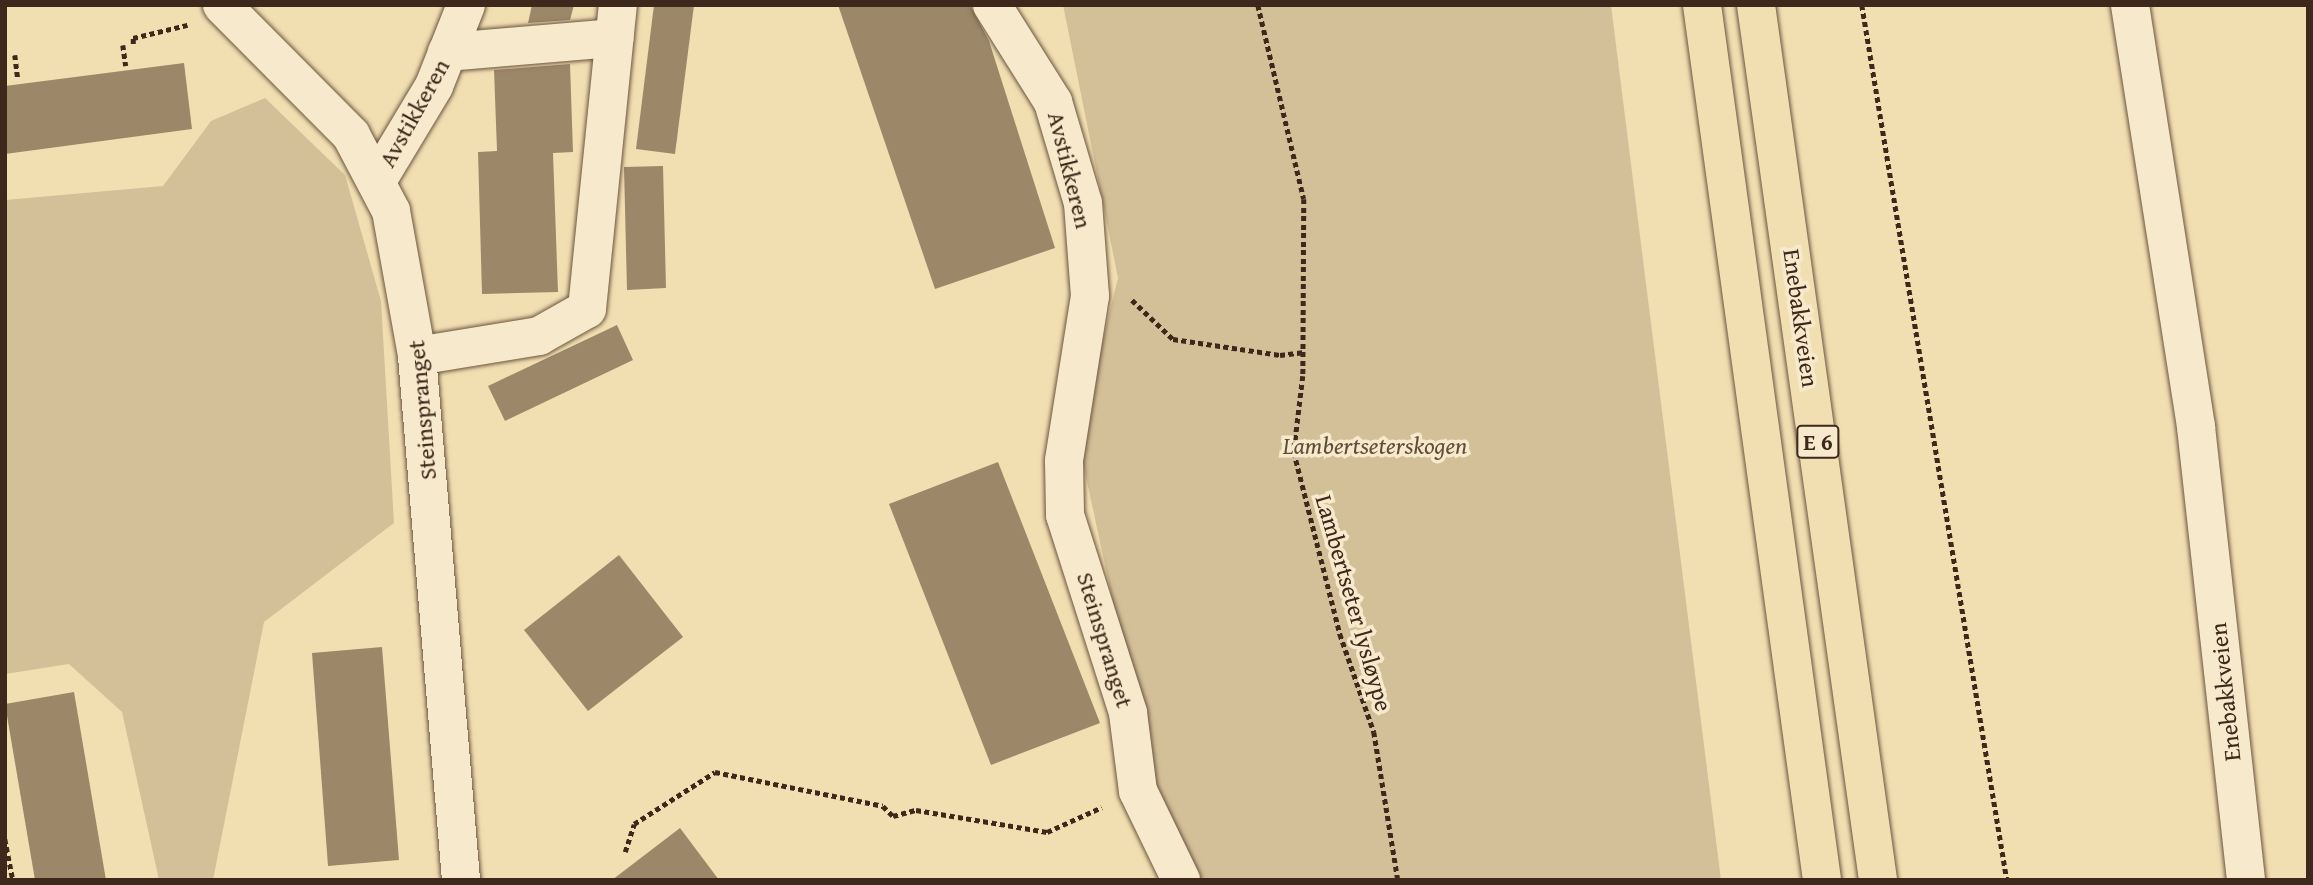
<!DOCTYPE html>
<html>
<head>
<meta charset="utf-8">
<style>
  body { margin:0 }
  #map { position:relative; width:2313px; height:885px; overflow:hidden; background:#f2dfb1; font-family:"Gentium Book Plus",serif }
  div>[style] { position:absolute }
  .green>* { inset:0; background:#d3c098 }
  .building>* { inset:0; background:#9c8769 }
  .path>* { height:4.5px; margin-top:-2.25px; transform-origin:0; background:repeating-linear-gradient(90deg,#3e271b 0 5px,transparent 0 8.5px) }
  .roads { filter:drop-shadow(0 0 2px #6b5540) drop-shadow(0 0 2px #6b5540) }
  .minor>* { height:38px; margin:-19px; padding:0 19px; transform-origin:19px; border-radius:19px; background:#f7eacc }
  .highway>* { height:38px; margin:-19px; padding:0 19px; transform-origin:19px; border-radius:19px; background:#f2dfb1 }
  span { translate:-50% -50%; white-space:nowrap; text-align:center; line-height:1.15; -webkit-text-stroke:7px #f7eacc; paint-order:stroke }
  .shield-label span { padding:2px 5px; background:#f7eacc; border:2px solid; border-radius:5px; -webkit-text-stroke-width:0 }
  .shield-label { font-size:23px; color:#3e271b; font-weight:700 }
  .street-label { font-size:24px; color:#3e271b }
  .park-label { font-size:24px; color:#634d3a; font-style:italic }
  .frame { position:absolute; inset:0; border:7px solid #3e271b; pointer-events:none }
</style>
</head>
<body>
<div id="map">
  <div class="green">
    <div style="clip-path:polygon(1063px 5px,1611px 5px,1721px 880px,1173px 880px,1078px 440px,1118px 278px)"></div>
    <div style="clip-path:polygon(265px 98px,345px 175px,381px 301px,394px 523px,264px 622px,213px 880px,159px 880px,122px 712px,69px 664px,5px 674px,5px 200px,163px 186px,211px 121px)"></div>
  </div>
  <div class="building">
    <div style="clip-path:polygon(532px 5px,574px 5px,570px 20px,528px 23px)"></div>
    <div style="clip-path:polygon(654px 5px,694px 5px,675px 154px,636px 149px)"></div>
    <div style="clip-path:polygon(838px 5px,970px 5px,989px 41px,1055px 248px,935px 289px)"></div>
    <div style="clip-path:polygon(184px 63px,192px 129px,5px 154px,5px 86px)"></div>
    <div style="clip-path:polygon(570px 64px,573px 152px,553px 153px,558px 292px,482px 294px,478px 152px,497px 151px,494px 70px)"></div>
    <div style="clip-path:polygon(663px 166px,666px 288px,627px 290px,624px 167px)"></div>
    <div style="clip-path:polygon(617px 325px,633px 360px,505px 421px,488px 386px)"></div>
    <div style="clip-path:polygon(998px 462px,1100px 723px,991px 765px,889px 504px)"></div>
    <div style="clip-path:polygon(619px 555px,683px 637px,588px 711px,524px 630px)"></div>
    <div style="clip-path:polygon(382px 647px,399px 860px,328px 866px,312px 653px)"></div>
    <div style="clip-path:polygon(74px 692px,106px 880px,35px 880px,5px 704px)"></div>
    <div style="clip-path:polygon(680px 828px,719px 880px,612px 880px)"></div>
  </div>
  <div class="path">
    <div style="left:1258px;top:5px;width:199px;rotate:76.7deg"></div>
    <div style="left:1304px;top:199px;width:177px;rotate:90.3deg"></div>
    <div style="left:1303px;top:376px;width:77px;rotate:96.8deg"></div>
    <div style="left:1294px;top:452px;width:188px;rotate:75.8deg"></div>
    <div style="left:1340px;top:634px;width:104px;rotate:70.9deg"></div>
    <div style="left:1374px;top:732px;width:150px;rotate:80.8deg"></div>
    <div style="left:1862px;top:5px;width:887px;rotate:80.59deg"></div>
    <div style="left:133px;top:44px;width:6px;rotate:-90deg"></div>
    <div style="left:133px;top:38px;width:56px;rotate:-13.5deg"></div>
    <div style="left:123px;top:45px;width:21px;rotate:82deg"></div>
    <div style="left:15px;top:55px;width:24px;rotate:83deg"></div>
    <div style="left:1132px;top:300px;width:57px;rotate:43.6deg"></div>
    <div style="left:1173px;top:339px;width:108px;rotate:8.5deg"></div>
    <div style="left:1280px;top:355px;width:23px;rotate:-7deg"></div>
    <div style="left:5px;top:839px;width:42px;rotate:79deg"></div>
    <div style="left:625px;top:852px;width:29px;rotate:-72deg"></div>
    <div style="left:634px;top:824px;width:96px;rotate:-32.7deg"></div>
    <div style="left:715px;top:772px;width:171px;rotate:11.4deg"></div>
    <div style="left:883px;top:806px;width:14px;rotate:45deg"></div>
    <div style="left:893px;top:816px;width:24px;rotate:-15deg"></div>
    <div style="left:916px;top:810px;width:133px;rotate:9.5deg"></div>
    <div style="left:1047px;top:832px;width:60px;rotate:-24.4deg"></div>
  </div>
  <div class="roads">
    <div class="minor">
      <div style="left:222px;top:5px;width:183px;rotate:45.2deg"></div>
      <div style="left:351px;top:135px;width:86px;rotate:62.2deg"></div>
      <div style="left:391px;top:211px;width:147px;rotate:79.8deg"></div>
      <div style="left:417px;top:356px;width:526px;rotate:85.2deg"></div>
      <div style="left:992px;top:5px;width:115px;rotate:57.8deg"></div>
      <div style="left:1053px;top:102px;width:105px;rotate:73.5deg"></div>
      <div style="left:1083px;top:203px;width:93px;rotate:85.7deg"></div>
      <div style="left:1090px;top:296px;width:167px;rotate:99deg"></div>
      <div style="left:1064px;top:461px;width:54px;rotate:88.9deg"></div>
      <div style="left:1065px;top:515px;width:208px;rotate:72.3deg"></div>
      <div style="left:1128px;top:713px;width:79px;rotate:82.7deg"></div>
      <div style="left:1138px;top:791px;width:99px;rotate:64.2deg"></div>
      <div style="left:2130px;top:5px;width:427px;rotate:81.1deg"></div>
      <div style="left:2196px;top:427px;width:456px;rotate:83.7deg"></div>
      <div style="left:447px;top:52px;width:168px;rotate:-4.8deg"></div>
      <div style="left:377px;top:181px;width:111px;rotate:-59deg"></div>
      <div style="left:434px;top:86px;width:87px;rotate:-68.4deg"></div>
      <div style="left:417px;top:356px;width:124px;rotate:-9.3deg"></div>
      <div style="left:539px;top:336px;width:55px;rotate:-29.4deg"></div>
      <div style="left:587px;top:309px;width:306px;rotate:-84.2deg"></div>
    </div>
    <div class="highway">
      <div style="left:1702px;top:5px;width:883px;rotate:82.19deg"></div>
      <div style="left:1756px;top:5px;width:883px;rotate:82.06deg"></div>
    </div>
  </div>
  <div class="shield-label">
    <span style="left:1818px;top:442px">E 6</span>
  </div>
  <div class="street-label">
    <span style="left:414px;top:113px;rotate:-61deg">Avstikkeren</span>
    <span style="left:1070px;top:170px;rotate:76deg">Avstikkeren</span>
    <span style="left:1801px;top:318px;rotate:82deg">Enebakkveien</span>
    <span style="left:422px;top:410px;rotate:-95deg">Steinspranget</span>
    <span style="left:1354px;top:603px;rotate:74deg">Lambertseter lysløype</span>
    <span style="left:1105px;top:640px;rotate:73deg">Steinspranget</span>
    <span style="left:2225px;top:692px;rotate:-96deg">Enebakkveien</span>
  </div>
  <div class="park-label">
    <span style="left:1375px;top:446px">Lambertseterskogen</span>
  </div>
  <div class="frame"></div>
</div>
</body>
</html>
